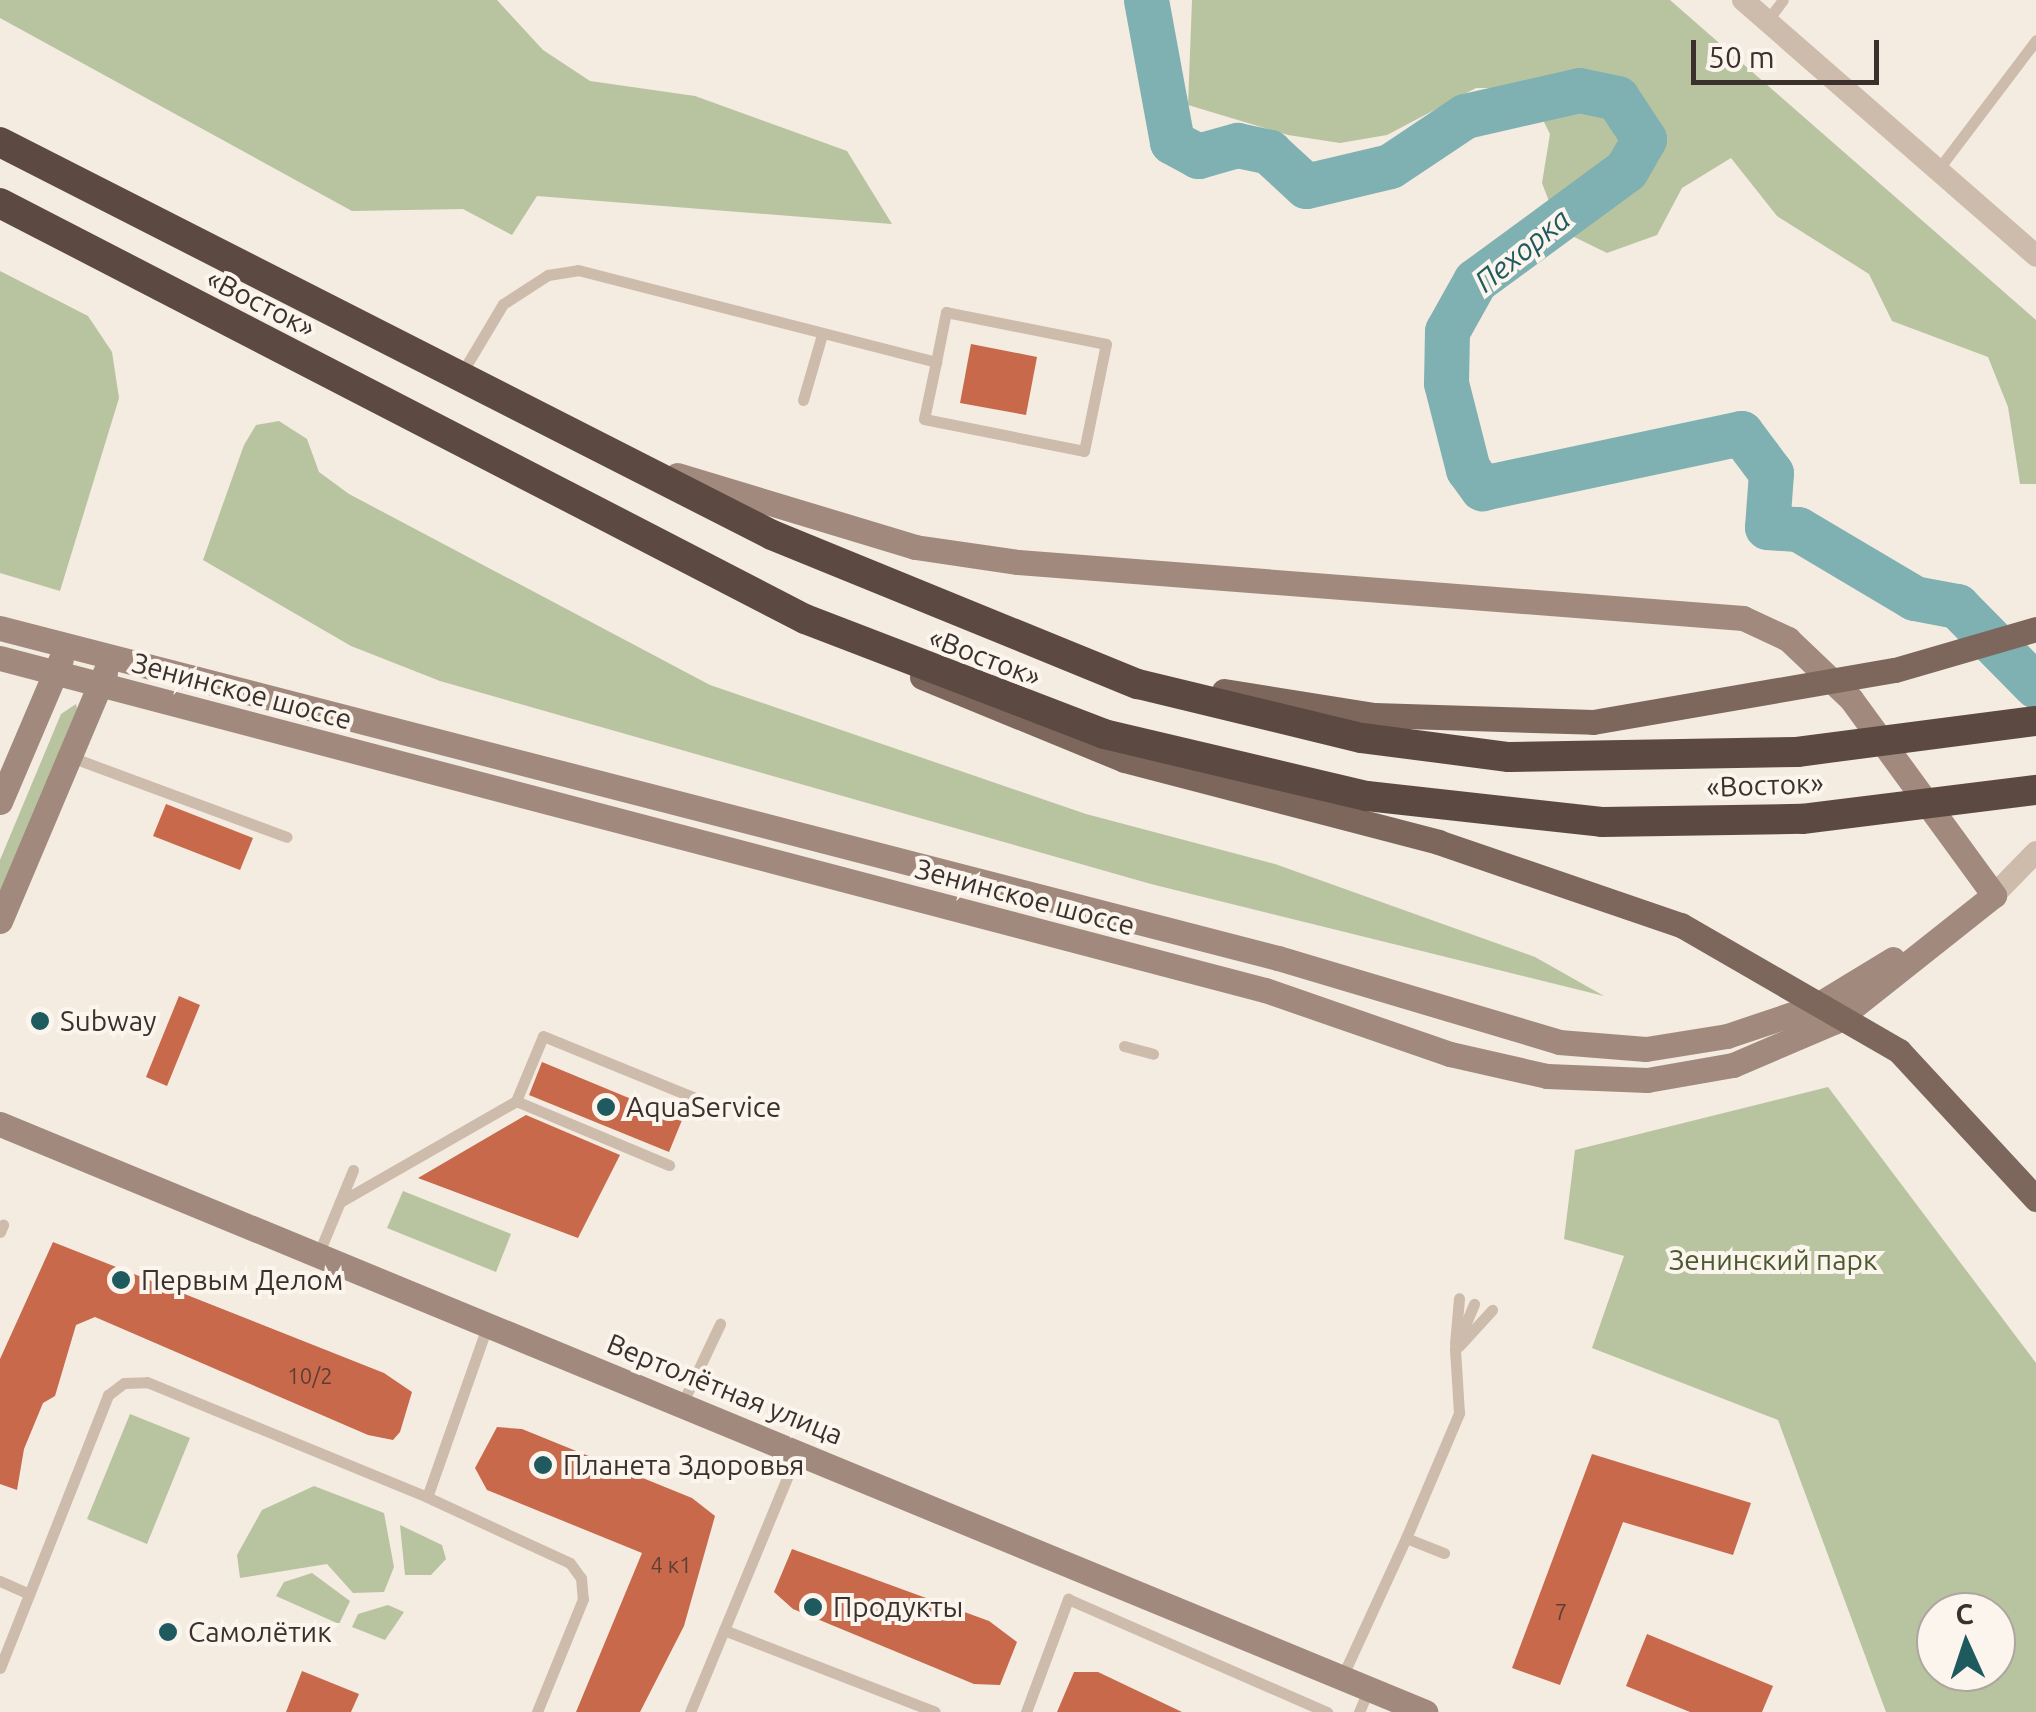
<!DOCTYPE html>
<html>
<head>
<meta charset="utf-8">
<style>
  body { margin:0 }
  #map { position:relative; width:2036px; height:1712px; overflow:hidden; background:#f4ebe1; font-family:Ubuntu,sans-serif }
  div>[style] { position:absolute }
  .green>* { inset:0; background:#b8c4a0 }
  .river>* { height:45px; margin:-22.5px; padding:0 22.5px; transform-origin:22.5px; border-radius:22.5px; background:#7fb0b2 }
  .building>* { inset:0; background:#c8694b }
  .lane>* { height:11px; margin:-5.5px; padding:0 5.5px; transform-origin:5.5px; border-radius:5.5px; background:#cdbbac }
  .street>* { height:22px; margin:-11px; padding:0 11px; transform-origin:11px; border-radius:11px; background:#cdbbac }
  .secondary>* { height:25px; margin:-12.5px; padding:0 12.5px; transform-origin:12.5px; border-radius:12.5px; background:#a18a7d }
  .primary>* { height:25px; margin:-12.5px; padding:0 12.5px; transform-origin:12.5px; border-radius:12.5px; background:#7d675c }
  .highway>* { height:30px; margin:-15px; padding:0 15px; transform-origin:15px; border-radius:15px; background:#5c4a42 }
  .dots>* { width:28px; height:28px; translate:-50% -50%; box-sizing:border-box; border:5px solid #fbf5ee; border-radius:50% }
  span { translate:-50% -50%; white-space:nowrap; text-align:center; line-height:1.15; -webkit-text-stroke:8px #fbf5ee; paint-order:stroke }
  .number-label { font-size:22px; color:#5e3e33 }
  .number-label span { -webkit-text-stroke-width:0 }
  .street-label { font-size:28px; color:#3b302b }
  .poi-label { font-size:28px; color:#3b302b }
  .left { translate:0 -50%; text-align:left }
  .park-label { font-size:28px; color:#4a5a2e }
  .water-label { font-size:30px; color:#1f5a5e; font-style:italic }
  .north { position:absolute; left:1916px; top:1592px; width:100px; height:100px; box-sizing:border-box; background:#fbf5ee; border:2px solid #aea6a0; border-radius:50%; rotate:357deg; font-size:28px; font-weight:700; line-height:40px; text-align:center; color:#3b302b }
  .north::after { content:''; display:block; margin:auto; width:35px; height:45px; background:#1f5a5e; clip-path:polygon(50% 0,100% 100%,50% 72%,0 100%) }
  .scale { position:absolute; left:1691px; top:40px; width:188px; height:45px; box-sizing:border-box; border:5px solid #3b302b; border-top:0; padding-left:12px; font-size:30px; line-height:35px; white-space:nowrap; color:#3b302b; -webkit-text-stroke:8px #fbf5ee; paint-order:stroke }
</style>
</head>
<body>
<div id="map">
  <div class="green">
    <div style="clip-path:polygon(0 0,497px 0,543px 50px,590px 81px,695px 96px,847px 151px,892px 224px,537px 196px,512px 235px,463px 209px,352px 211px,0 18px)"></div>
    <div style="clip-path:polygon(1192px 0,1670px 0,2036px 320px,2036px 484px,2020px 484px,2008px 407px,1988px 357px,1892px 321px,1869px 274px,1777px 216px,1731px 158px,1682px 188px,1657px 235px,1607px 253px,1560px 230px,1542px 183px,1550px 134px,1527px 88px,1476px 88px,1387px 135px,1340px 143px,1288px 135px,1188px 105px)"></div>
    <div style="clip-path:polygon(0 271px,88px 316px,112px 352px,119px 398px,60px 591px,0 573px)"></div>
    <div style="clip-path:polygon(279px 421px,307px 439px,319px 472px,349px 494px,710px 685px,1086px 814px,1275px 864px,1535px 957px,1604px 996px,1151px 884px,440px 681px,351px 646px,203px 560px,244px 445px,256px 425px)"></div>
    <div style="clip-path:polygon(76px 704px,77px 709px,0 893px,0 860px,61px 714px)"></div>
    <div style="clip-path:polygon(evenodd,1828px 1087px,2036px 1363px,2036px 1712px,1886px 1712px,1778px 1420px,1592px 1348px,1624px 1256px,1564px 1239px,1575px 1150px,1828px 1087px,1936px 1612px,1996px 1612px,1996px 1672px,1936px 1672px,1936px 1612px)"></div>
    <div style="clip-path:polygon(403px 1191px,511px 1234px,496px 1272px,387px 1228px)"></div>
    <div style="clip-path:polygon(130px 1414px,190px 1438px,147px 1544px,87px 1519px)"></div>
    <div style="clip-path:polygon(314px 1486px,384px 1513px,394px 1567px,384px 1592px,353px 1593px,327px 1564px,240px 1578px,237px 1555px,262px 1510px)"></div>
    <div style="clip-path:polygon(400px 1525px,442px 1545px,446px 1559px,431px 1575px,405px 1575px)"></div>
    <div style="clip-path:polygon(312px 1573px,350px 1601px,339px 1624px,276px 1596px,284px 1582px)"></div>
    <div style="clip-path:polygon(388px 1605px,404px 1612px,385px 1640px,352px 1627px,358px 1614px)"></div>
  </div>
  <div class="river">
    <div style="left:1146px;top:0;width:144px;rotate:79.6deg"></div>
    <div style="left:1172px;top:142px;width:30px;rotate:28deg"></div>
    <div style="left:1198px;top:156px;width:41px;rotate:-15.8deg"></div>
    <div style="left:1237px;top:145px;width:33px;rotate:12deg"></div>
    <div style="left:1269px;top:152px;width:50px;rotate:42.6deg"></div>
    <div style="left:1306px;top:186px;width:86px;rotate:-13.4deg"></div>
    <div style="left:1390px;top:166px;width:90px;rotate:-33.7deg"></div>
    <div style="left:1465px;top:116px;width:117px;rotate:-12.8deg"></div>
    <div style="left:1579px;top:90px;width:39px;rotate:12deg"></div>
    <div style="left:1617px;top:98px;width:49px;rotate:56.6deg"></div>
    <div style="left:1644px;top:139px;width:36px;rotate:120deg"></div>
    <div style="left:1626px;top:170px;width:187px;rotate:143.7deg"></div>
    <div style="left:1475px;top:281px;width:57px;rotate:119.2deg"></div>
    <div style="left:1447px;top:331px;width:52px;rotate:91.1deg"></div>
    <div style="left:1446px;top:383px;width:89px;rotate:75.7deg"></div>
    <div style="left:1468px;top:469px;width:24px;rotate:54deg"></div>
    <div style="left:1482px;top:488px;width:265px;rotate:-12deg"></div>
    <div style="left:1741px;top:433px;width:50px;rotate:53.1deg"></div>
    <div style="left:1771px;top:473px;width:54px;rotate:94.2deg"></div>
    <div style="left:1767px;top:527px;width:31px;rotate:4deg"></div>
    <div style="left:1798px;top:529px;width:135px;rotate:30.7deg"></div>
    <div style="left:1914px;top:598px;width:44px;rotate:10.5deg"></div>
    <div style="left:1957px;top:606px;width:112px;rotate:45.4deg"></div>
  </div>
  <div class="building">
    <div style="clip-path:polygon(971px 344px,1037px 357px,1026px 415px,960px 403px)"></div>
    <div style="clip-path:polygon(166px 804px,253px 838px,240px 870px,153px 836px)"></div>
    <div style="clip-path:polygon(179px 996px,200px 1005px,167px 1086px,146px 1077px)"></div>
    <div style="clip-path:polygon(542px 1062px,682px 1120px,669px 1152px,529px 1095px)"></div>
    <div style="clip-path:polygon(526px 1115px,620px 1155px,578px 1238px,418px 1178px)"></div>
    <div style="clip-path:polygon(53px 1242px,384px 1373px,412px 1392px,400px 1432px,393px 1440px,368px 1435px,95px 1317px,76px 1325px,55px 1396px,43px 1403px,24px 1449px,17px 1490px,0 1484px,0 1359px)"></div>
    <div style="clip-path:polygon(497px 1427px,522px 1429px,692px 1498px,715px 1516px,684px 1626px,640px 1712px,576px 1712px,642px 1553px,487px 1490px,475px 1468px)"></div>
    <div style="clip-path:polygon(1592px 1454px,1751px 1503px,1733px 1555px,1623px 1522px,1560px 1685px,1512px 1668px)"></div>
    <div style="clip-path:polygon(792px 1549px,989px 1621px,1017px 1642px,1000px 1685px,974px 1684px,793px 1609px,774px 1592px)"></div>
    <div style="clip-path:polygon(1647px 1634px,1773px 1686px,1762px 1712px,1690px 1712px,1626px 1686px)"></div>
    <div style="clip-path:polygon(302px 1671px,359px 1694px,351px 1712px,286px 1712px)"></div>
    <div style="clip-path:polygon(1074px 1672px,1098px 1672px,1182px 1712px,1057px 1712px)"></div>
  </div>
  <div class="lane">
    <div style="left:1767px;top:21px;width:26px;rotate:-53deg"></div>
    <div style="left:1937px;top:171px;width:164px;rotate:-52.9deg"></div>
    <div style="left:460px;top:376px;width:84px;rotate:-59.2deg"></div>
    <div style="left:503px;top:304px;width:54px;rotate:-32.8deg"></div>
    <div style="left:548px;top:275px;width:30px;rotate:-9deg"></div>
    <div style="left:578px;top:270px;width:370px;rotate:14.4deg"></div>
    <div style="left:936px;top:362px;width:58px;rotate:101.9deg"></div>
    <div style="left:924px;top:419px;width:163px;rotate:11.3deg"></div>
    <div style="left:1084px;top:451px;width:109px;rotate:-78.4deg"></div>
    <div style="left:1106px;top:344px;width:163px;rotate:-168.7deg"></div>
    <div style="left:946px;top:312px;width:51px;rotate:101.3deg"></div>
    <div style="left:803px;top:400px;width:65px;rotate:-73.8deg"></div>
    <div style="left:68px;top:756px;width:233px;rotate:20.3deg"></div>
    <div style="left:1124px;top:1046px;width:30px;rotate:15deg"></div>
    <div style="left:516px;top:1101px;width:70px;rotate:-67.4deg"></div>
    <div style="left:543px;top:1036px;width:164px;rotate:22.2deg"></div>
    <div style="left:340px;top:1202px;width:203px;rotate:-29.8deg"></div>
    <div style="left:516px;top:1101px;width:166px;rotate:22.7deg"></div>
    <div style="left:0;top:1232px;width:8px;rotate:-67deg"></div>
    <div style="left:318px;top:1255px;width:92px;rotate:-67.6deg"></div>
    <div style="left:488px;top:1324px;width:183px;rotate:109.4deg"></div>
    <div style="left:427px;top:1497px;width:157px;rotate:24.8deg"></div>
    <div style="left:570px;top:1563px;width:19px;rotate:54deg"></div>
    <div style="left:581px;top:1578px;width:21px;rotate:85deg"></div>
    <div style="left:583px;top:1599px;width:122px;rotate:112.2deg"></div>
    <div style="left:1455px;top:1344px;width:46px;rotate:-85deg"></div>
    <div style="left:1459px;top:1346px;width:49px;rotate:-47.5deg"></div>
    <div style="left:682px;top:1404px;width:89px;rotate:-64.6deg"></div>
    <div style="left:1406px;top:1538px;width:136px;rotate:-67deg"></div>
    <div style="left:1459px;top:1413px;width:64px;rotate:-93.6deg"></div>
    <div style="left:1455px;top:1349px;width:49px;rotate:-67.1deg"></div>
    <div style="left:0;top:1581px;width:32px;rotate:24deg"></div>
    <div style="left:724px;top:1630px;width:226px;rotate:21.2deg"></div>
    <div style="left:0;top:1668px;width:294px;rotate:-68.4deg"></div>
    <div style="left:108px;top:1395px;width:20px;rotate:-37deg"></div>
    <div style="left:124px;top:1383px;width:23px;rotate:-2deg"></div>
    <div style="left:147px;top:1382px;width:303px;rotate:22.3deg"></div>
    <div style="left:1343px;top:1675px;width:151px;rotate:-65.3deg"></div>
    <div style="left:1406px;top:1538px;width:41px;rotate:21.5deg"></div>
    <div style="left:690px;top:1712px;width:282px;rotate:-67.5deg"></div>
    <div style="left:1026px;top:1712px;width:121px;rotate:-69.6deg"></div>
    <div style="left:1068px;top:1599px;width:283px;rotate:23.6deg"></div>
    <div style="left:1359px;top:1712px;width:26px;rotate:-67deg"></div>
  </div>
  <div class="street">
    <div style="left:1743px;top:0;width:389px;rotate:41.1deg"></div>
    <div style="left:1994px;top:895px;width:60px;rotate:-45.7deg"></div>
  </div>
  <div class="secondary">
    <div style="left:677px;top:475px;width:249px;rotate:16.8deg"></div>
    <div style="left:915px;top:547px;width:104px;rotate:8.3deg"></div>
    <div style="left:1018px;top:562px;width:727px;rotate:4.42deg"></div>
    <div style="left:1743px;top:618px;width:50px;rotate:25deg"></div>
    <div style="left:1788px;top:639px;width:87px;rotate:43.6deg"></div>
    <div style="left:1851px;top:699px;width:243px;rotate:53.9deg"></div>
    <div style="left:0;top:628px;width:1320px;rotate:14.48deg"></div>
    <div style="left:1278px;top:958px;width:293px;rotate:16.6deg"></div>
    <div style="left:1559px;top:1042px;width:87px;rotate:4.6deg"></div>
    <div style="left:1646px;top:1049px;width:82px;rotate:-9.1deg"></div>
    <div style="left:1727px;top:1036px;width:94px;rotate:-18.6deg"></div>
    <div style="left:1816px;top:1006px;width:90px;rotate:-31.4deg"></div>
    <div style="left:0;top:658px;width:1308px;rotate:14.71deg"></div>
    <div style="left:1265px;top:990px;width:196px;rotate:19.1deg"></div>
    <div style="left:1450px;top:1054px;width:99px;rotate:12.8deg"></div>
    <div style="left:1547px;top:1076px;width:100px;rotate:2.3deg"></div>
    <div style="left:1647px;top:1080px;width:87px;rotate:-9.9deg"></div>
    <div style="left:1733px;top:1065px;width:110px;rotate:-23.1deg"></div>
    <div style="left:1834px;top:1022px;width:204px;rotate:-38.4deg"></div>
    <div style="left:0;top:802px;width:155px;rotate:-66.9deg"></div>
    <div style="left:0;top:921px;width:270px;rotate:-67.1deg"></div>
    <div style="left:0;top:1124px;width:1542px;rotate:22.42deg"></div>
  </div>
  <div class="primary">
    <div style="left:922px;top:677px;width:218px;rotate:22.3deg"></div>
    <div style="left:1124px;top:760px;width:325px;rotate:14.6deg"></div>
    <div style="left:1438px;top:842px;width:257px;rotate:18.9deg"></div>
    <div style="left:1681px;top:925px;width:252px;rotate:30deg"></div>
    <div style="left:1899px;top:1051px;width:202px;rotate:47.2deg"></div>
    <div style="left:1224px;top:691px;width:152px;rotate:9.1deg"></div>
    <div style="left:1374px;top:715px;width:219px;rotate:1.8deg"></div>
    <div style="left:1593px;top:722px;width:306px;rotate:-9.8deg"></div>
    <div style="left:1895px;top:670px;width:147px;rotate:-16.2deg"></div>
  </div>
  <div class="highway">
    <div style="left:0;top:142px;width:866px;rotate:26.98deg"></div>
    <div style="left:772px;top:535px;width:395px;rotate:22.2deg"></div>
    <div style="left:1138px;top:684px;width:230px;rotate:13.6deg"></div>
    <div style="left:1362px;top:738px;width:148px;rotate:7.4deg"></div>
    <div style="left:1509px;top:757px;width:288px;rotate:-1deg"></div>
    <div style="left:1797px;top:752px;width:241px;rotate:-7.4deg"></div>
    <div style="left:0;top:203px;width:906px;rotate:27.33deg"></div>
    <div style="left:805px;top:619px;width:320px;rotate:21deg"></div>
    <div style="left:1104px;top:734px;width:270px;rotate:13.3deg"></div>
    <div style="left:1367px;top:796px;width:236px;rotate:6.3deg"></div>
    <div style="left:1602px;top:822px;width:200px;rotate:-0.9deg"></div>
    <div style="left:1802px;top:819px;width:236px;rotate:-7.1deg"></div>
  </div>
  <div class="dots">
    <div style="left:40px;top:1021px;background:#1f5a5e"></div>
    <div style="left:606px;top:1107px;background:#1f5a5e"></div>
    <div style="left:121px;top:1280px;background:#1f5a5e"></div>
    <div style="left:543px;top:1465px;background:#1f5a5e"></div>
    <div style="left:813px;top:1607px;background:#1f5a5e"></div>
    <div style="left:168px;top:1632px;background:#1f5a5e"></div>
  </div>
  <div class="number-label">
    <span style="left:310px;top:1376px">10/2</span>
    <span style="left:671px;top:1565px">4 к1</span>
    <span style="left:1561px;top:1612px">7</span>
  </div>
  <div class="street-label">
    <span style="left:261px;top:303px;rotate:27deg">«Восток»</span>
    <span style="left:985px;top:657px;rotate:21deg">«Восток»</span>
    <span style="left:242px;top:691px;rotate:15deg">Зенинское шоссе</span>
    <span style="left:1765px;top:785px;rotate:-2deg">«Восток»</span>
    <span style="left:1025px;top:897px;rotate:15deg">Зенинское шоссе</span>
    <span style="left:725px;top:1389px;rotate:22deg">Вертолётная улица</span>
  </div>
  <div class="poi-label">
    <span class="left" style="left:60px;top:1021px">Subway</span>
    <span class="left" style="left:626px;top:1107px">AquaService</span>
    <span class="left" style="left:141px;top:1280px">Первым Делом</span>
    <span class="left" style="left:563px;top:1465px">Планета Здоровья</span>
    <span class="left" style="left:833px;top:1607px">Продукты</span>
    <span class="left" style="left:188px;top:1632px">Самолётик</span>
  </div>
  <div class="park-label">
    <span style="left:1773px;top:1260px">Зенинский парк</span>
  </div>
  <div class="water-label">
    <span style="left:1522px;top:250px;rotate:-39deg">Пехорка</span>
  </div>
  <div class="north">С</div>
  <div class="scale">50 m</div>
</div>
</body>
</html>
